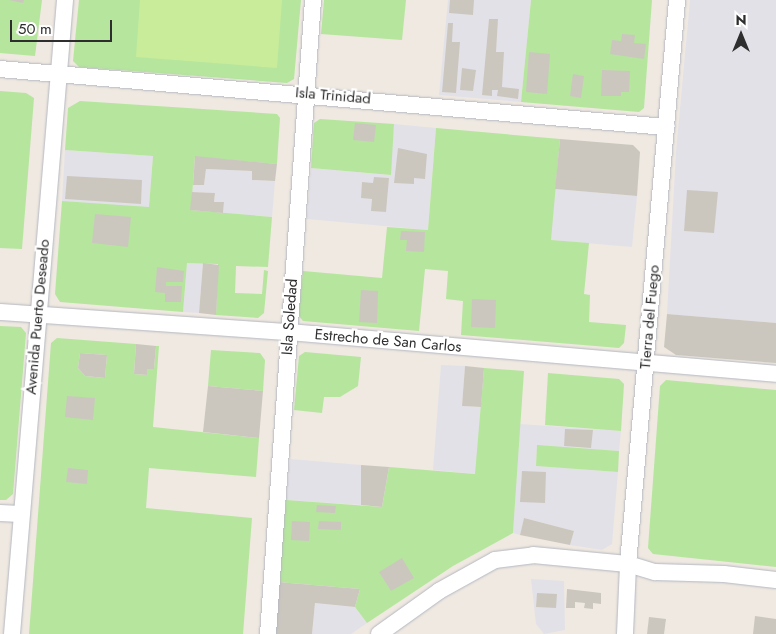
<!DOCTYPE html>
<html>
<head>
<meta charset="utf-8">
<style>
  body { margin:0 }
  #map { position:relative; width:776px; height:634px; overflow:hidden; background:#efe9e1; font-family:Jost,sans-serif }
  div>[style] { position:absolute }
  .industrial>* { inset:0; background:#e3e1e8 }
  .green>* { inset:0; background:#b6e59e }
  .pitch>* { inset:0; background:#c9ec9a }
  .building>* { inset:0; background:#cbc7bf }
  .roads { filter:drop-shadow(0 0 1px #b4b7c1) drop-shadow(0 0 1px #b4b7c1) }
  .minor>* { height:16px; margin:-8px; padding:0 8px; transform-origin:8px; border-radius:8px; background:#fff }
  span { translate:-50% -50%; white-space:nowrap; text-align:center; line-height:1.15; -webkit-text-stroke:4.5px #fff; paint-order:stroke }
  .street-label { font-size:15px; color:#2e2e2e }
  .north { position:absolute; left:716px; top:10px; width:50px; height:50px; -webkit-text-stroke:4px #fff; paint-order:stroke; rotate:0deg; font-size:14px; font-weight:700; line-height:20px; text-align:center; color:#2e2e2e }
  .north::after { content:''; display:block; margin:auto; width:18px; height:22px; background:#2e2e2e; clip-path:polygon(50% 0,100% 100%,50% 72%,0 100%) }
  .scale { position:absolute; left:10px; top:20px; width:102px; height:22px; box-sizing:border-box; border:2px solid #2e2e2e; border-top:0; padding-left:6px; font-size:15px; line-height:18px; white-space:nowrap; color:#2e2e2e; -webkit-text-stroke:4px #fff; paint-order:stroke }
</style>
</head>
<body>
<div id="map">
  <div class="industrial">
    <div style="clip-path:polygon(448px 0,531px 0,521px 102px,439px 95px)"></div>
    <div style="clip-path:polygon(690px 0,776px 0,776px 323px,667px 314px,676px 152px)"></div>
    <div style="clip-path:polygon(394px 124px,436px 128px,428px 230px,307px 219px,311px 168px,390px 175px)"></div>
    <div style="clip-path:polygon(65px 150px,153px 156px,149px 208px,62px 201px)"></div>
    <div style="clip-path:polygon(206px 169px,252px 171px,252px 180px,275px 181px,272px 217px,223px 213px,224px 203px,214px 202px,215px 193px,192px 192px,193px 185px,204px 185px)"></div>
    <div style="clip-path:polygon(555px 189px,637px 196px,632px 247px,550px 240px)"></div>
    <div style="clip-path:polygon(187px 262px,203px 263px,199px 313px,183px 312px)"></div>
    <div style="clip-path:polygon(441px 365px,465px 366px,462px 406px,481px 407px,476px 474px,433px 470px)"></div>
    <div style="clip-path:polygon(520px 424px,621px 431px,619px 451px,537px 446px,536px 466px,618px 472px,612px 544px,602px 550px,570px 545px,574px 531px,524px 518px,520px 535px,513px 533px)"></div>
    <div style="clip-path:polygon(290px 459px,361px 465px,361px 505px,286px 500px)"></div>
    <div style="clip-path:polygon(531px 579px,564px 581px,565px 630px,544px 634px,536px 624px)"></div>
    <div style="clip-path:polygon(315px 603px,355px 607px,367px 623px,351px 634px,312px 634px)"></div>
  </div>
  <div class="green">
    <div style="clip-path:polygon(0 0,42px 0,35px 56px,0 53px)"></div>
    <div style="clip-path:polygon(79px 0,301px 0,294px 79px,287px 83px,79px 67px,73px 61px)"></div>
    <div style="clip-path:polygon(324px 0,406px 0,402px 40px,321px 34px)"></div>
    <div style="clip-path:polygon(531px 0,652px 0,644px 108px,639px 112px,521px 102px)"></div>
    <div style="clip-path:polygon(0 91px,26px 93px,34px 98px,22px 249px,0 248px)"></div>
    <div style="clip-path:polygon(80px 101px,277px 114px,280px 118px,277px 164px,195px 157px,191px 210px,272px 217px,268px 267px,236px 266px,235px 293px,262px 294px,264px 270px,268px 271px,264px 313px,258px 318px,216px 315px,218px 264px,187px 263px,183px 312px,60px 302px,55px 294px,62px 201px,149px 207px,153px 156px,65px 150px,68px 108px)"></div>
    <div style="clip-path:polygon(320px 119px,394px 124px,391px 175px,311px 168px,314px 123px)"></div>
    <div style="clip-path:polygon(436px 128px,560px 139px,551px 240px,589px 243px,584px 294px,590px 295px,589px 322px,626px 325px,624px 343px,619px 348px,461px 335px,463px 301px,446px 299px,448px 271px,425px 269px,419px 331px,303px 321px,298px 315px,303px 271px,382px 278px,387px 227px,428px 230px)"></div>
    <div style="clip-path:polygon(0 326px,21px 327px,26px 333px,13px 494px,6px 500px,0 500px)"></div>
    <div style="clip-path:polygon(evenodd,57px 338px,136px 344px,134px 374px,147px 375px,147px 369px,154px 369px,156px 346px,159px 346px,153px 427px,259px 438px,256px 477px,149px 468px,146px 508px,252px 518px,243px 634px,29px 634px,51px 343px,57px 338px,80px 353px,107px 355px,105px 378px,85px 376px,78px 368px,80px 353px)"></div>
    <div style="clip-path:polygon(211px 350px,260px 353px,265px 360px,263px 391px,208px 386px)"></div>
    <div style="clip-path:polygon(305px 352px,361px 357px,358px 386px,340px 397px,324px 397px,322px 413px,294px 410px,299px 356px)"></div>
    <div style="clip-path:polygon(484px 368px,524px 371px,513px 533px,453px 566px,367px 623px,355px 607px,360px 589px,278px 582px,286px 500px,382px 507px,389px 467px,475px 474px)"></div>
    <div style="clip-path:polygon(548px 373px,619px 379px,624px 384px,621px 431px,545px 425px)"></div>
    <div style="clip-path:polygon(666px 380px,776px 390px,776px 567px,653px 554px,648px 548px,660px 386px)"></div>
    <div style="clip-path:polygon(537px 445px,619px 451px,618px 472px,536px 466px)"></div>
  </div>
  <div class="pitch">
    <div style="clip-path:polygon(140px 0,282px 0,277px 68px,136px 57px)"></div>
  </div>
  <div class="building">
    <div style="clip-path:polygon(9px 0,24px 0,23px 3px)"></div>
    <div style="clip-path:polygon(450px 0,474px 0,473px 15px,449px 13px)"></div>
    <div style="clip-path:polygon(489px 19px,498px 19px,496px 52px,504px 52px,502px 87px,519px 89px,518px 99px,497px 96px,498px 90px,492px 90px,492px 96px,482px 95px)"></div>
    <div style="clip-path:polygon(448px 23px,453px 23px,452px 42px,460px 42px,456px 93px,442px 92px)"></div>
    <div style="clip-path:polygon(622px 34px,635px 35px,634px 43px,646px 44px,644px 59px,610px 54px,612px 40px,621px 41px)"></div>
    <div style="clip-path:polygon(529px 52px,550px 54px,547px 94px,526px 92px)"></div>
    <div style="clip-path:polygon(462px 68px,476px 70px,473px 91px,460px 90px)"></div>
    <div style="clip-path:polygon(602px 70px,630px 71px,629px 92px,621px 92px,621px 96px,601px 96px)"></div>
    <div style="clip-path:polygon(573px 74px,584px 76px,581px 98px,570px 96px)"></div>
    <div style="clip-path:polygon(355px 123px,376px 125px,374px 142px,353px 140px)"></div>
    <div style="clip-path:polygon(560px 139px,633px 145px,640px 152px,637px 196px,555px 189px)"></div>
    <div style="clip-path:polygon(398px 148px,427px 154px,425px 179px,414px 178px,414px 184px,394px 183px)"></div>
    <div style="clip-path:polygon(195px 156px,277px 164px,275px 181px,252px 180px,252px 171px,206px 169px,204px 185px,193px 185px)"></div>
    <div style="clip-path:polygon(67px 176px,142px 180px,141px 204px,65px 199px)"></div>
    <div style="clip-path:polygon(374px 177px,389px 178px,386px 212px,371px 211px,372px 199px,361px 198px,362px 182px,373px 183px)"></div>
    <div style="clip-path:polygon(687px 190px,718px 192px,714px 233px,684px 231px)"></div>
    <div style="clip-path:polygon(192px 192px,215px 193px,214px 202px,224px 202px,223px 213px,190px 210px)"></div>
    <div style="clip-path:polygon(95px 214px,131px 217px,128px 247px,92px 243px)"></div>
    <div style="clip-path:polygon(401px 231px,425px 232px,424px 252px,406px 251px,407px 240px,400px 240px)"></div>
    <div style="clip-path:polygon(203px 263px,219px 265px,216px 315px,199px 313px)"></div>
    <div style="clip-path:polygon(157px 267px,184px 271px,183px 282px,166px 282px,166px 286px,182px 286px,181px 302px,165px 302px,165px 293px,155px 292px)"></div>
    <div style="clip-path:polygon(361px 290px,378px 291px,377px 323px,359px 322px)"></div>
    <div style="clip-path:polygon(472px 299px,496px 300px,495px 328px,471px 327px)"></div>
    <div style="clip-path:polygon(667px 314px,776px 323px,776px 363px,676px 355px,664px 347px)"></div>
    <div style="clip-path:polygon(136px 344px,156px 346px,154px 369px,147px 369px,147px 375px,134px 374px)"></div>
    <div style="clip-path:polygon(80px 353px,107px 355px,105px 378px,85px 376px,78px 368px)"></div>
    <div style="clip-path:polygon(465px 366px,484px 368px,481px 407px,462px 406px)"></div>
    <div style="clip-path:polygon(208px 386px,263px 391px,259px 438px,203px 432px)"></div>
    <div style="clip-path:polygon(67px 396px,95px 398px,93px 420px,65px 417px)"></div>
    <div style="clip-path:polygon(565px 429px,593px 430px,591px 448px,564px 446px)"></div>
    <div style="clip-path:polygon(361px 465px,389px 467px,382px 507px,361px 505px)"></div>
    <div style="clip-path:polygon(68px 468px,88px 470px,87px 484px,66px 482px)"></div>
    <div style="clip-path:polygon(522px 471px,546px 472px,545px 503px,520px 502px)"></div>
    <div style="clip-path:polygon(317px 505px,336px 506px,335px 513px,316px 512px)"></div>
    <div style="clip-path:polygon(524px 518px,574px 531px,570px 545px,520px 535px)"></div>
    <div style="clip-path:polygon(292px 521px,310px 522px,309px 541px,291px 540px)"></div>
    <div style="clip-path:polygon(319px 521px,341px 522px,341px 530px,318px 529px)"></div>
    <div style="clip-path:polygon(402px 558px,414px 578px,391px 591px,379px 572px)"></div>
    <div style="clip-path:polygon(278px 582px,360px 589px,355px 607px,315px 603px,312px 634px,272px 634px)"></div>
    <div style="clip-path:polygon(567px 589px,601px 593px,601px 604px,593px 603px,593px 609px,584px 608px,585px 603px,575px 602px,575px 608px,566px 608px)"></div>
    <div style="clip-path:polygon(537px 593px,557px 594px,556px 608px,536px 607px)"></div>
    <div style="clip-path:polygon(755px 616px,776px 619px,776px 634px,753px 634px)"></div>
    <div style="clip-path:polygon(649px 617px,666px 619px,664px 634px,647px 634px)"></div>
  </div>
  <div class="roads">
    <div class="minor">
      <div style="left:0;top:69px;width:669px;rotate:4.98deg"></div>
      <div style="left:0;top:312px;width:289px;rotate:4deg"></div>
      <div style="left:288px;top:332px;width:490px;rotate:4.9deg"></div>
      <div style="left:0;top:513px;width:20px;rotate:3deg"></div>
      <div style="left:12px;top:634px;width:636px;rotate:-85.22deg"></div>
      <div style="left:268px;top:634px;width:636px;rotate:-85.94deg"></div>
      <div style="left:379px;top:634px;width:74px;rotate:-35.6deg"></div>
      <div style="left:439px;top:591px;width:64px;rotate:-29deg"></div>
      <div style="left:495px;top:560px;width:38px;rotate:-7deg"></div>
      <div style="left:533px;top:555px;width:95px;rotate:5.4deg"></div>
      <div style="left:628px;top:564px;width:28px;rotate:17deg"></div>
      <div style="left:655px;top:572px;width:69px;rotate:1.7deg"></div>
      <div style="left:724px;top:574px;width:52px;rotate:6.6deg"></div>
      <div style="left:625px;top:634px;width:70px;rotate:-87.5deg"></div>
      <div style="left:628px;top:564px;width:566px;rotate:-85.03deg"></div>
    </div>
  </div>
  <div class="street-label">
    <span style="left:333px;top:96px;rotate:5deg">Isla Trinidad</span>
    <span style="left:38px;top:317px;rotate:-85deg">Avenida Puerto Deseado</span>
    <span style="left:290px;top:317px;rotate:-86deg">Isla Soledad</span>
    <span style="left:650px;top:317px;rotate:-85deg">Tierra del Fuego</span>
    <span style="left:388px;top:341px;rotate:5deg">Estrecho de San Carlos</span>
  </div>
  <div class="north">N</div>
  <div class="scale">50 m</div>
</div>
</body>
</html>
